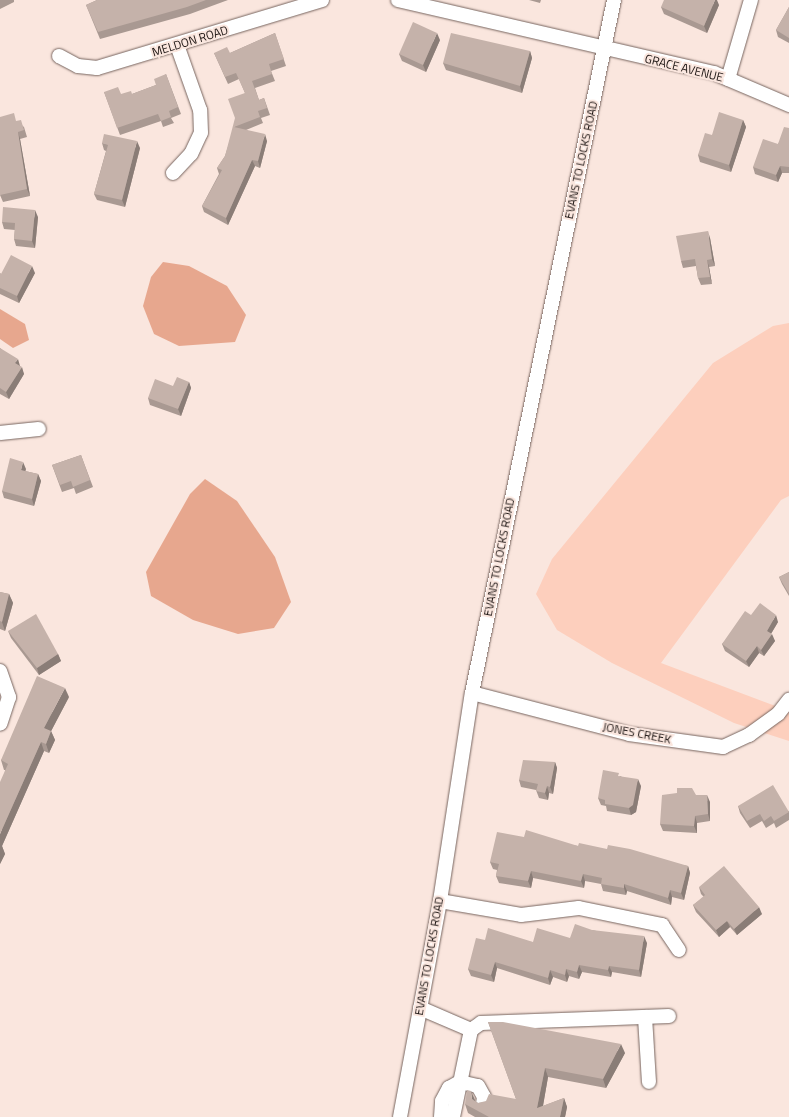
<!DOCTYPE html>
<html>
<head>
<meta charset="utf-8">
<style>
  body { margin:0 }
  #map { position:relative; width:789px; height:1117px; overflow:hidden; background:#fae6de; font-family:"Titillium Web",sans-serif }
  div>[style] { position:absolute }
  .green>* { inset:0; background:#fdcfbd }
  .water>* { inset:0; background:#e7a78e }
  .roads { filter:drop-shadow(0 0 1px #77655f) drop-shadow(0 0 1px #77655f) }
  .minor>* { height:14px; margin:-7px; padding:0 7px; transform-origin:7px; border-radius:7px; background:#fff }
  .wall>* { inset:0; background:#a99992 }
  .shaded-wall>* { inset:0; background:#8a7d77 }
  .building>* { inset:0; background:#c5b2aa }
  span { translate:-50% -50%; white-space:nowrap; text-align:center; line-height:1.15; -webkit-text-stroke:4px #fae6de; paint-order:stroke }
  .street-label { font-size:12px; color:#1a1311 }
</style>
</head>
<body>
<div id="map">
  <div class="green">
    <div style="clip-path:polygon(789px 323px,789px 496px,781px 500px,661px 663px,789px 711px,789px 741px,734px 723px,612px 663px,557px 630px,536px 594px,552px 559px,713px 363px,773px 326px)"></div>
  </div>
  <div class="water">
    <div style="clip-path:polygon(163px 262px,189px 266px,227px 286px,246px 315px,235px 342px,179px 346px,154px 334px,143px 306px,151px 277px)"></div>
    <div style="clip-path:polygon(0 309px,25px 324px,29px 340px,13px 348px,0 339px)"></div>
    <div style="clip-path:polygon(205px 479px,237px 501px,275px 557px,291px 602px,274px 628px,238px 634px,193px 620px,151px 596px,146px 572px,190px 494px)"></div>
  </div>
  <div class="roads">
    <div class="minor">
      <div style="left:398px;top:0;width:324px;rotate:13deg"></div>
      <div style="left:714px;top:73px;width:82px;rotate:23.1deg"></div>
      <div style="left:59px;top:56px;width:21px;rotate:28deg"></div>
      <div style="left:78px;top:66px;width:19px;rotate:6deg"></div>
      <div style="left:97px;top:68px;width:235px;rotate:-16.8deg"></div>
      <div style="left:728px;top:79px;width:82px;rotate:-73.8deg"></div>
      <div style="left:173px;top:173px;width:26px;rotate:-47deg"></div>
      <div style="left:191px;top:154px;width:23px;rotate:-65deg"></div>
      <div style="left:201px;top:133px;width:23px;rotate:-92deg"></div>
      <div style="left:200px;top:110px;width:69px;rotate:-109.5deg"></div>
      <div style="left:0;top:433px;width:39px;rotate:-6deg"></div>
      <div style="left:0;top:671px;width:28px;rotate:71deg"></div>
      <div style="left:9px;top:697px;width:28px;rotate:108deg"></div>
      <div style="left:472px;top:693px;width:162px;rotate:14.6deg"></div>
      <div style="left:629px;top:734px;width:95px;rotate:7.9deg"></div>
      <div style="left:723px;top:747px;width:29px;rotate:-25deg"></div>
      <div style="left:749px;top:735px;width:36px;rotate:-36deg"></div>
      <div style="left:778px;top:714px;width:18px;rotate:-52deg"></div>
      <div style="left:440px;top:901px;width:82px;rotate:9.8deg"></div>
      <div style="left:521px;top:915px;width:58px;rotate:-6.9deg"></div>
      <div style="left:579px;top:908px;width:85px;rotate:11.6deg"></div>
      <div style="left:662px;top:925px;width:30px;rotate:56deg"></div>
      <div style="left:420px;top:1008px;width:56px;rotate:23.3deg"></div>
      <div style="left:471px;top:1030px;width:89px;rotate:101.7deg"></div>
      <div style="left:645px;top:1017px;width:65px;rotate:86.5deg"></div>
      <div style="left:471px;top:1030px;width:12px;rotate:-35deg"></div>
      <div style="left:481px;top:1023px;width:188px;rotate:-2.1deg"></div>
      <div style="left:400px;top:1117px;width:220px;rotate:-79.5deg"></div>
      <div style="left:440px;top:901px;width:210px;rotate:-81.3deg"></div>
      <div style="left:472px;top:693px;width:707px;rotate:-78.42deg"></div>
      <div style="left:441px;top:1117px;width:16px;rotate:-86deg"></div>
      <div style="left:442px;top:1101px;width:15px;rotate:-62deg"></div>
      <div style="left:449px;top:1088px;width:13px;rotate:-29deg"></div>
      <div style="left:460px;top:1082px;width:18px;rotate:13deg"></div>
      <div style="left:478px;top:1086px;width:13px;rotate:61deg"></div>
      <div style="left:484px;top:1097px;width:7px;rotate:98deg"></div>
    </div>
  </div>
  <div class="wall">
    <div style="clip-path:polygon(0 0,14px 0,14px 2px,0 9px)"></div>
    <div style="clip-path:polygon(97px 0,228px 0,190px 14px,100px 39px,86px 5px)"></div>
    <div style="clip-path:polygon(529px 0,541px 0,540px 3px)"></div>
    <div style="clip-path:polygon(719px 5px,707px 33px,664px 14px,661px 7px)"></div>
    <div style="clip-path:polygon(789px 7px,789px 43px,778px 37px,776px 30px)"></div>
    <div style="clip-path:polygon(275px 33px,286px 66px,271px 71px,275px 81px,255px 88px,259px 100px,264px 98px,270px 115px,261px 118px,263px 123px,246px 130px,267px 141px,260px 168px,255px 166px,228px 225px,204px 212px,202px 206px,219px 174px,217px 168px,225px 156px,245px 93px,239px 79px,228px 84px,214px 53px,230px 53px)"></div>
    <div style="clip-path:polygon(440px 40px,426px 72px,402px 61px,399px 54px)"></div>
    <div style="clip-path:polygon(530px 51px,532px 58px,522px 93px,446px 70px,443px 63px)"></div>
    <div style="clip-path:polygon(166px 74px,181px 114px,171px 118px,174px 123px,163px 127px,161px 121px,120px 135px,104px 92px,121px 94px,132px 94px,156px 85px)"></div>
    <div style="clip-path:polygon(743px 120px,746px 127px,731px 172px,700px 162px,698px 155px,712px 135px)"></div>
    <div style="clip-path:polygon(17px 121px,24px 127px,27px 137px,20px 139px,30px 196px,3px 202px,0 195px)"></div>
    <div style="clip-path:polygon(789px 128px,789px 173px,782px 173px,778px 182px,755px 174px,753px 167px,778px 144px)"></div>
    <div style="clip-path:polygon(102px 143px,140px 148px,125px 207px,97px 200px,94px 194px,106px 151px,104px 150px)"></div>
    <div style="clip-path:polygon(38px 217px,35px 248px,16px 246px,14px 239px,15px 230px,4px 229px,2px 222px)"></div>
    <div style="clip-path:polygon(710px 238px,715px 266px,709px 267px,712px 284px,701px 285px,698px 278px,696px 266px,683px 268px,681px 261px)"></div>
    <div style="clip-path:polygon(0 273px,1px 274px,35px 273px,19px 303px,0 294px)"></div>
    <div style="clip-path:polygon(0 348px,20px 366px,24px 374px,9px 399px,0 394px)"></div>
    <div style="clip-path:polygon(189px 382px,191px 388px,181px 416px,150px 405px,148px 398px,173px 386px)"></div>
    <div style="clip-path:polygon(81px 455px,93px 487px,76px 494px,74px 488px,62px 492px,52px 465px)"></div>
    <div style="clip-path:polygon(26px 469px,25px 471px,38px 474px,41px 481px,34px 506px,4px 498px,2px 491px)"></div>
    <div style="clip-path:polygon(789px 572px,789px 596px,782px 584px,779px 577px)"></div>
    <div style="clip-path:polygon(0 592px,9px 594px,13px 603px,5px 631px,0 629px)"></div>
    <div style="clip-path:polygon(751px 615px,778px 622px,771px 634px,775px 641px,764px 656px,759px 653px,749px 667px,725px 651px,722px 644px)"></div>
    <div style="clip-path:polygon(8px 631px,58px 654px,61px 661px,39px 675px,11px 638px)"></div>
    <div style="clip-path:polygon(69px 697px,51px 731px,55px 740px,49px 753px,44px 751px,2px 846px,5px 854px,0 864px,5px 770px,4px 770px,1px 760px)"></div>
    <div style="clip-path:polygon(555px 762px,557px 768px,553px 794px,549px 793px,548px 800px,539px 798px,536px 790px,521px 787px,519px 780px)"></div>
    <div style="clip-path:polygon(620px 776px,641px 786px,636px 812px,631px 815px,607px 811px,606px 806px,601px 805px,598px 798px)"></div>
    <div style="clip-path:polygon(677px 793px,696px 795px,710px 802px,710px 821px,697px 823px,697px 833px,663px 831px,660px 824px)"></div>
    <div style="clip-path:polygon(738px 806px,789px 811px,789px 820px,776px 828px,774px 823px,766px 828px,762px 821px,750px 828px,740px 813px)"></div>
    <div style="clip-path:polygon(524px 837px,578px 846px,688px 866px,690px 873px,684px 900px,672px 897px,671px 905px,627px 891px,626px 895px,603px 891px,601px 884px,585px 881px,584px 888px,533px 878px,531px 888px,499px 883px,496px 876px,497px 870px,493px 869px,490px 862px)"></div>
    <div style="clip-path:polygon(699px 887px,762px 914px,737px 935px,730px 927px,719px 937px,696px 912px,693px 905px,704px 897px,701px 894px)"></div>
    <div style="clip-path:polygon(592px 930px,647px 943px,641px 977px,612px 972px,611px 977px,582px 972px,579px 979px,569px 976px,567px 982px,553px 977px,550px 985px,497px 968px,494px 982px,471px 976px,468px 969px,485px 940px,533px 942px,570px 938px)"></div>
    <div style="clip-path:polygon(488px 1022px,625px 1053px,606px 1088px,548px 1077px,543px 1106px,564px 1098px,567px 1107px,565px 1117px,475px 1117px,468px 1113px,465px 1104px,475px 1101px,478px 1103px,516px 1099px)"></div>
  </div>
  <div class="shaded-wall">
    <div style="clip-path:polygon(715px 0,717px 0,719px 5px,707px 33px,704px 26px)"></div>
    <div style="clip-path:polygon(437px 33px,440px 40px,426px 72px,423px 65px)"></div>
    <div style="clip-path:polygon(530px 51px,532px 58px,522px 93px,520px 86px)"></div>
    <div style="clip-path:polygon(743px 120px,746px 127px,731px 172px,729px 165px)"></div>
    <div style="clip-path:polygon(18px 132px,20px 139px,30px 196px,27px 189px)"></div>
    <div style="clip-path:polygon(265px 134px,267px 141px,260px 168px,258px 161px)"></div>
    <div style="clip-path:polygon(137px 141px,140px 148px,125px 207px,122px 200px)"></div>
    <div style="clip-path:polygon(252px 160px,255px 166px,228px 225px,226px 218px)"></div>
    <div style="clip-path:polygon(780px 166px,782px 173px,778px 182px,776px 175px)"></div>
    <div style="clip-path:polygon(35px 210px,38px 217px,35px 248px,32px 241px)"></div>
    <div style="clip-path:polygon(708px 231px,710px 238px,715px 266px,712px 259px)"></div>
    <div style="clip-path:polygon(707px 260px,709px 267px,712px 284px,710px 277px)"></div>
    <div style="clip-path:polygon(32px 266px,35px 273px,19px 303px,17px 296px)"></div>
    <div style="clip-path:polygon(18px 359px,20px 366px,18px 370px,15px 363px)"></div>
    <div style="clip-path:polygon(22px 367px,24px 374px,9px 399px,6px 392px)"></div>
    <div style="clip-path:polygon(189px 382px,191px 388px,181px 416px,178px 409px)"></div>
    <div style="clip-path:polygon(23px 462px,26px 469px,24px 476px,21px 470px)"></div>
    <div style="clip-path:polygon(38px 474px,41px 481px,34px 506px,32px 499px)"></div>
    <div style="clip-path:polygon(9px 594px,13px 603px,5px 631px,2px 622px)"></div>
    <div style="clip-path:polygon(776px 615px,778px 622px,769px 637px,767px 631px)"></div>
    <div style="clip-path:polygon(772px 634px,775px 641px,764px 656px,761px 650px)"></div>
    <div style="clip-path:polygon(757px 646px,759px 653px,749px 667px,746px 661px)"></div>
    <div style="clip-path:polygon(58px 654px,61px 661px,39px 675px,37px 668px)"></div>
    <div style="clip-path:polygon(65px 688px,69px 697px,48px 737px,44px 728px)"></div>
    <div style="clip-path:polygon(51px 731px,55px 740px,49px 753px,46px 744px)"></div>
    <div style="clip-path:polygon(41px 742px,44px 751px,2px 846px,5px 854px,0 864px,0 834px)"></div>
    <div style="clip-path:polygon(555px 762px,557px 768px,553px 794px,550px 787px)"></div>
    <div style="clip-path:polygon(638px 779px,641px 786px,636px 812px,631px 815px,629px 808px)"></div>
    <div style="clip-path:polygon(547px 786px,549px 793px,548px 800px,545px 793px)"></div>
    <div style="clip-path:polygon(707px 795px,710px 802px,710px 821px,708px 814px)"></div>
    <div style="clip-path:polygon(695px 816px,697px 823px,697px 833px,694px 826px)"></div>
    <div style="clip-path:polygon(688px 866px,690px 873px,684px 900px,681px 893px)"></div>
    <div style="clip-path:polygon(531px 871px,533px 878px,531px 888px,528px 881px)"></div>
    <div style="clip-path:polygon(583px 874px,585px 881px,584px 888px,581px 881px)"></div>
    <div style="clip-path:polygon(624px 884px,627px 891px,626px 895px,624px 888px)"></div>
    <div style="clip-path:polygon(670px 890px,672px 897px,671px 905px,668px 898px)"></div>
    <div style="clip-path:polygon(759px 907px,762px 914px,737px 935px,734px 929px)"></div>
    <div style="clip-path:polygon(727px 921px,730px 927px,719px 937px,716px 930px)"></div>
    <div style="clip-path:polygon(644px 936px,647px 943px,641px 977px,639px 970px)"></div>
    <div style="clip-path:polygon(495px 962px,497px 968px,494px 982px,491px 975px)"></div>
    <div style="clip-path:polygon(579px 965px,582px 972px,579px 979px,577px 972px)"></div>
    <div style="clip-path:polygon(609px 966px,612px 972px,611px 977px,608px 970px)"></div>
    <div style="clip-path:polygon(566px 969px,569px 976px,567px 982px,565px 975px)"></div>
    <div style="clip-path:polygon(550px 970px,553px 977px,550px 985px,548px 978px)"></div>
    <div style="clip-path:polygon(621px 1044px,625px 1053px,606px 1088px,603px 1079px)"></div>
    <div style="clip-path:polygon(545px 1068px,548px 1077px,541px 1117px,537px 1108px)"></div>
    <div style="clip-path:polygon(471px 1091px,475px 1100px,475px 1108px,472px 1099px)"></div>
    <div style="clip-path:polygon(564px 1098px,567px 1107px,565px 1117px,560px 1117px)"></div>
  </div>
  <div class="building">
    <div style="clip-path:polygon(97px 0,206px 0,187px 7px,98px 32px,86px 5px)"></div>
    <div style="clip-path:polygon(664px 0,715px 0,704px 26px,661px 7px)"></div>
    <div style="clip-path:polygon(789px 7px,789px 38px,776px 30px)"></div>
    <div style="clip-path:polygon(413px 22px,437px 33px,423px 65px,399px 54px)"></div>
    <div style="clip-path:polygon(275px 33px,284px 59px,269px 64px,272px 74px,252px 81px,259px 100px,264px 98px,267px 108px,258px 111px,260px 117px,234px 127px,265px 134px,258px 161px,252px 160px,226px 218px,202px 206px,222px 170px,217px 168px,225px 156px,235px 118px,228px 99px,245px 93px,236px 73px,225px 77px,214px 53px,227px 47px,230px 53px)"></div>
    <div style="clip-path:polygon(451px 33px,530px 51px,520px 86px,443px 63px)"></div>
    <div style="clip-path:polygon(166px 74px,178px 107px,169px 111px,171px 117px,161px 121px,158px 114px,117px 128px,104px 92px,118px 87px,121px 94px,131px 91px,132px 94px,156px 85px,154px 79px)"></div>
    <div style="clip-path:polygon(719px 112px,743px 120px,729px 165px,698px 155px,705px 133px,712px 135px)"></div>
    <div style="clip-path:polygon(14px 113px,16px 121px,21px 120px,24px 130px,18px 132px,27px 189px,0 195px,0 117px)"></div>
    <div style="clip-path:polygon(784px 127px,789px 128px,789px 167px,780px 166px,776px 175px,753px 167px,763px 139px,778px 144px)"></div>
    <div style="clip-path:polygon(104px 134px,137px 141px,122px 200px,94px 194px,108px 145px,102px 143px)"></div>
    <div style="clip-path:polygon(3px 207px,35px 210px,32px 241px,14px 239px,15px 223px,2px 222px)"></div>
    <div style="clip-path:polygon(708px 231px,712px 259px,707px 260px,710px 277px,698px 278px,695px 259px,681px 261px,676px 236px)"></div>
    <div style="clip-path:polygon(11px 255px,32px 266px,17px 296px,0 288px,0 273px,1px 274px)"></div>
    <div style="clip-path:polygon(0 348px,18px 359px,15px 363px,22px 367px,6px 392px,0 388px)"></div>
    <div style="clip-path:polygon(177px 377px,189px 382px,178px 409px,148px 398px,155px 379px,173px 386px)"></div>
    <div style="clip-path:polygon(81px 455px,90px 480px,73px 487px,71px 481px,60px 485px,52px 465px)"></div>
    <div style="clip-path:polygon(10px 458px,23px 462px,21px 470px,38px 474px,32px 499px,2px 491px)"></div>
    <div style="clip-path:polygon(789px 572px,789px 594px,779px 577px)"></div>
    <div style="clip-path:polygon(0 592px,9px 594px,2px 622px,0 621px)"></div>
    <div style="clip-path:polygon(760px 603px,776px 615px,767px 631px,772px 634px,761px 650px,757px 646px,746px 661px,722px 644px,745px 611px,751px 615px)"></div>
    <div style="clip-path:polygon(36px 614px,58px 654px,37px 668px,8px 631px)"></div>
    <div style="clip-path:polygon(37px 676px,65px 688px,44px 728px,51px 731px,46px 744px,41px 742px,0 834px,0 782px,8px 764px,1px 760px)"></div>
    <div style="clip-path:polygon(523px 760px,555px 762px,550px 787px,547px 786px,545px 793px,536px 791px,538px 784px,519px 780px)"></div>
    <div style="clip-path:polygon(603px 770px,619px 773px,618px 776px,638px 779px,633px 805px,629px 808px,605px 804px,605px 800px,598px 798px)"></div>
    <div style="clip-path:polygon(773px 785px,789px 812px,774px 821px,771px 816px,764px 821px,760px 814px,747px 821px,738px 806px)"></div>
    <div style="clip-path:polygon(677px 788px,692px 788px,696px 795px,707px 795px,708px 814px,695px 816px,694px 826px,660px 824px,662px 795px,677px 793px)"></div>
    <div style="clip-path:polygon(526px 830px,578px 846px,579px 843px,607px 849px,608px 845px,630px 849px,688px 866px,681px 893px,670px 890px,668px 898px,624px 884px,624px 888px,601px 884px,602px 878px,583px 874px,581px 881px,531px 871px,528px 881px,496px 876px,499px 864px,490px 862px,497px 832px,524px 837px)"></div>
    <div style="clip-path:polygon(724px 866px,759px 907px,734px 929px,727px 921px,716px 930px,693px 905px,705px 895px,699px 887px)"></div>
    <div style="clip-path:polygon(575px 924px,592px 930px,644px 936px,639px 970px,609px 966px,608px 970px,579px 965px,577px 972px,566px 969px,565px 975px,550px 970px,548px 978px,495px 962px,491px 975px,468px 969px,476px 938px,485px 940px,488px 928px,533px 942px,537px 928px,570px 938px)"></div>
    <div style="clip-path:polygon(488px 1022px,503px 1022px,621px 1044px,603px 1079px,545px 1068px,537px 1108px,564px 1098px,560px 1117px,489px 1117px,465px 1104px,467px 1090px,471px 1091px,472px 1099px,478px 1103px,486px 1101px,489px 1094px,516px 1099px)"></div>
  </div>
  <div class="street-label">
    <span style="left:190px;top:41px;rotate:-17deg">MELDON ROAD</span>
    <span style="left:684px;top:68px;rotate:14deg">GRACE AVENUE</span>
    <span style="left:581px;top:160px;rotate:-78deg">EVANS TO LOCKS ROAD</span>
    <span style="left:499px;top:557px;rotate:-79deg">EVANS TO LOCKS ROAD</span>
    <span style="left:637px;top:733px;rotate:11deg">JONES CREEK</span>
    <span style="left:429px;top:956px;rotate:-80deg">EVANS TO LOCKS ROAD</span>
  </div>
</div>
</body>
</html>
